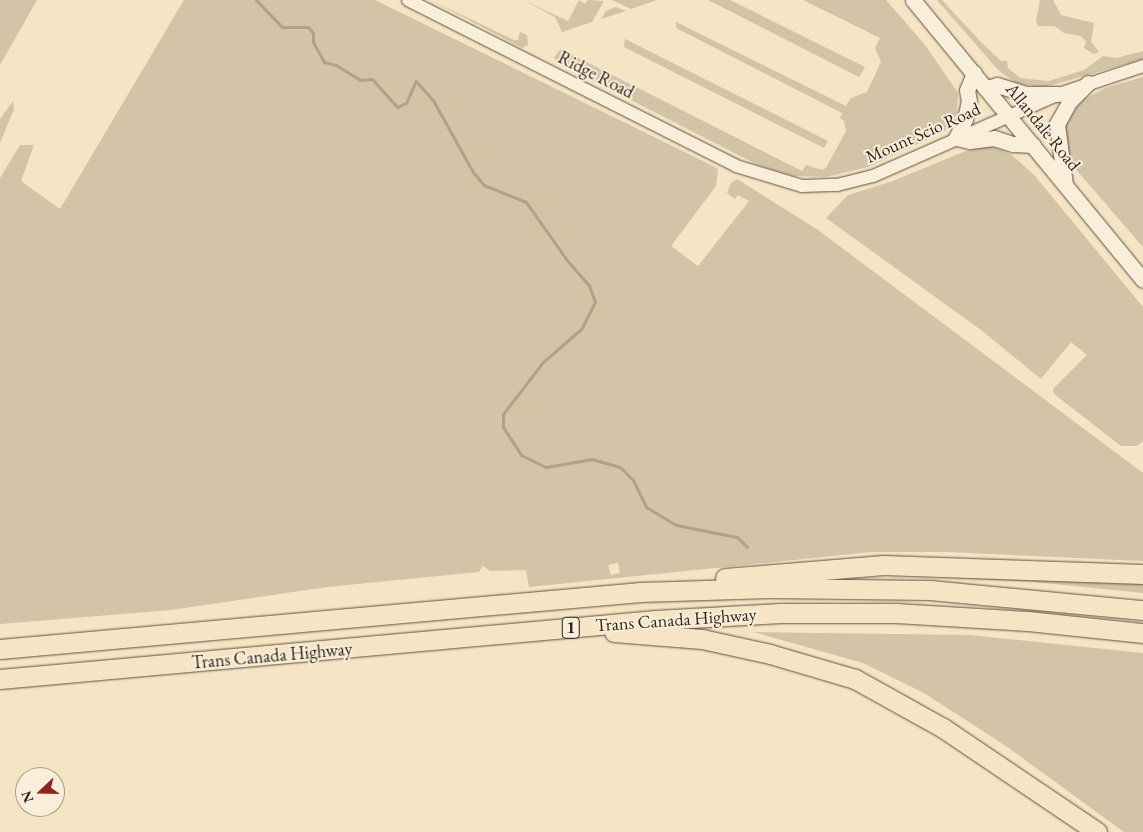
<!DOCTYPE html>
<html>
<head>
<meta charset="utf-8">
<style>
  body { margin:0 }
  #map { position:relative; width:1143px; height:832px; overflow:hidden; background:#f5e5c4; font-family:"EB Garamond",serif }
  div>[style] { position:absolute }
  .green>* { inset:0; background:#d3c3a7 }
  .stream>* { height:3px; margin:-1.5px; padding:0 1.5px; transform-origin:1.5px; border-radius:1.5px; background:#b1a18a }
  .roads { filter:drop-shadow(0 0 1px #5f5043) drop-shadow(0 0 1px #5f5043) }
  .tertiary>* { height:12px; margin:-6px; padding:0 6px; transform-origin:6px; border-radius:6px; background:#f8eed9 }
  .secondary>* { height:15px; margin:-7.5px; padding:0 7.5px; transform-origin:7.5px; border-radius:7.5px; background:#f8eed9 }
  .motorway>* { height:19px; margin:-9.5px; padding:0 9.5px; transform-origin:9.5px; border-radius:9.5px; background:#f5e5c4 }
  span { translate:-50% -50%; white-space:nowrap; text-align:center; line-height:1.15; -webkit-text-stroke:4px #f8eed9; paint-order:stroke }
  .shield-label span { padding:1px 4px; background:#f8eed9; border:1px solid; border-radius:4px; -webkit-text-stroke-width:0 }
  .shield-label { font-size:16px; color:#2d1e18; font-weight:700 }
  .street-label { font-size:18px; color:#2d1e18 }
  .north { position:absolute; left:15px; top:767px; width:50px; height:50px; box-sizing:border-box; background:#f8eed9; border:1px solid #a79b8c; border-radius:50%; rotate:249deg; font-size:14px; font-weight:700; line-height:20px; text-align:center; color:#2d1e18 }
  .north::after { content:''; display:block; margin:auto; width:18px; height:22px; background:#8f2418; clip-path:polygon(50% 0,100% 100%,50% 72%,0 100%) }
</style>
</head>
<body>
<div id="map">
  <div class="green">
    <div style="clip-path:polygon(0 0,37px 0,0 65px)"></div>
    <div style="clip-path:polygon(evenodd,184px 0,375px 0,713px 166px,718px 169px,716px 186px,671px 246px,698px 266px,749px 201px,738px 195px,735px 199px,727px 193px,731px 183px,737px 179px,818px 230px,1143px 473px,1143px 561px,948px 552px,872px 552px,529px 587px,526px 570px,490px 571px,483px 566px,479px 572px,327px 587px,171px 610px,0 624px,0 178px,20px 145px,34px 145px,21px 181px,60px 209px,184px 0,618px 563px,620px 573px,611px 575px,608px 565px,618px 563px)"></div>
    <div style="clip-path:polygon(431px 0,514px 40px,518px 40px,520px 32px,527px 35px,528px 45px,522px 48px)"></div>
    <div style="clip-path:polygon(523px 0,568px 21px,579px 0,585px 4px,588px 0,604px 1px,592px 22px,562px 32px,555px 17px)"></div>
    <div style="clip-path:polygon(612px 0,657px 0,631px 9px)"></div>
    <div style="clip-path:polygon(708px 0,730px 0,865px 67px,859px 77px)"></div>
    <div style="clip-path:polygon(803px 0,886px 0,925px 45px,958px 93px,957px 113px,947px 130px,868px 167px,826px 177px,794px 176px,758px 165px,556px 62px,554px 57px,561px 49px,802px 171px,806px 165px,822px 170px,826px 168px,846px 131px,844px 121px,840px 118px,842px 113px,676px 28px,676px 22px,846px 106px,851px 98px,867px 92px,881px 62px,875px 48px,880px 38px)"></div>
    <div style="clip-path:polygon(937px 0,942px 0,981px 42px,1001px 61px,1007px 61px,1008px 68px,1020px 78px,1049px 81px,1084px 70px,1103px 56px,1116px 58px,1143px 51px,1143px 59px,1056px 84px,1043px 87px,1018px 84px,999px 71px)"></div>
    <div style="clip-path:polygon(1040px 0,1053px 0,1061px 15px,1094px 23px,1091px 42px,1099px 52px,1094px 54px,1084px 48px,1086px 42px,1081px 36px,1064px 33px,1054px 26px,1038px 26px,1036px 20px)"></div>
    <div style="clip-path:polygon(616px 7px,626px 11px,601px 19px,606px 11px)"></div>
    <div style="clip-path:polygon(625px 39px,828px 141px,824px 148px,624px 47px)"></div>
    <div style="clip-path:polygon(1143px 77px,1143px 247px,1072px 165px,1065px 155px,1062px 129px,1076px 103px,1108px 87px)"></div>
    <div style="clip-path:polygon(13px 101px,14px 109px,0 143px,0 119px)"></div>
    <div style="clip-path:polygon(990px 146px,1011px 154px,1035px 176px,1143px 307px,1143px 441px,1137px 446px,1121px 446px,1054px 394px,1053px 389px,1087px 355px,1071px 342px,1041px 379px,981px 330px,826px 218px,848px 195px,890px 182px,966px 151px)"></div>
    <div style="clip-path:polygon(934px 570px,1143px 580px,1143px 593px,1034px 582px,880px 574px)"></div>
    <div style="clip-path:polygon(753px 632px,969px 635px,1143px 653px,1143px 832px,1124px 832px,1006px 746px,924px 693px,863px 663px)"></div>
  </div>
  <div class="stream">
    <div style="left:256px;top:0;width:37px;rotate:46deg"></div>
    <div style="left:282px;top:27px;width:26px"></div>
    <div style="left:308px;top:27px;width:8px;rotate:50deg"></div>
    <div style="left:313px;top:33px;width:9px;rotate:90deg"></div>
    <div style="left:313px;top:42px;width:23px;rotate:61deg"></div>
    <div style="left:324px;top:62px;width:12px;rotate:14deg"></div>
    <div style="left:336px;top:65px;width:28px;rotate:32deg"></div>
    <div style="left:360px;top:80px;width:12px;rotate:-5deg"></div>
    <div style="left:372px;top:79px;width:38px;rotate:48deg"></div>
    <div style="left:397px;top:107px;width:10px;rotate:-24deg"></div>
    <div style="left:406px;top:103px;width:24px;rotate:-66deg"></div>
    <div style="left:416px;top:81px;width:28px;rotate:49deg"></div>
    <div style="left:434px;top:102px;width:80px;rotate:60.9deg"></div>
    <div style="left:473px;top:172px;width:17px;rotate:50deg"></div>
    <div style="left:484px;top:185px;width:45px;rotate:22deg"></div>
    <div style="left:526px;top:202px;width:70px;rotate:54.9deg"></div>
    <div style="left:566px;top:259px;width:35px;rotate:49deg"></div>
    <div style="left:589px;top:285px;width:18px;rotate:71deg"></div>
    <div style="left:595px;top:302px;width:30px;rotate:117deg"></div>
    <div style="left:581px;top:329px;width:50px;rotate:139deg"></div>
    <div style="left:543px;top:362px;width:66px;rotate:127.6deg"></div>
    <div style="left:503px;top:414px;width:13px;rotate:90deg"></div>
    <div style="left:503px;top:427px;width:33px;rotate:57deg"></div>
    <div style="left:521px;top:455px;width:28px;rotate:26deg"></div>
    <div style="left:546px;top:467px;width:47px;rotate:-9.9deg"></div>
    <div style="left:592px;top:459px;width:29px;rotate:16deg"></div>
    <div style="left:620px;top:467px;width:18px;rotate:45deg"></div>
    <div style="left:633px;top:480px;width:30px;rotate:64deg"></div>
    <div style="left:646px;top:507px;width:35px;rotate:31deg"></div>
    <div style="left:676px;top:525px;width:62px;rotate:11.1deg"></div>
    <div style="left:737px;top:537px;width:14px;rotate:45deg"></div>
  </div>
  <div class="roads">
    <div class="tertiary">
      <div style="left:408px;top:0;width:368px;rotate:26.8deg"></div>
      <div style="left:736px;top:166px;width:69px;rotate:16.9deg"></div>
      <div style="left:802px;top:186px;width:35px;rotate:-2deg"></div>
      <div style="left:837px;top:185px;width:37px;rotate:-14deg"></div>
      <div style="left:873px;top:176px;width:203px;rotate:-23.8deg"></div>
      <div style="left:1059px;top:94px;width:89px;rotate:-18.4deg"></div>
    </div>
    <div class="secondary">
      <div style="left:913px;top:0;width:362px;rotate:50.6deg"></div>
      <div style="left:974px;top:73px;width:18px;rotate:112deg"></div>
      <div style="left:967px;top:90px;width:11px;rotate:80deg"></div>
      <div style="left:969px;top:101px;width:18px;rotate:103deg"></div>
      <div style="left:965px;top:119px;width:21px;rotate:115deg"></div>
      <div style="left:956px;top:138px;width:14px;rotate:12deg"></div>
      <div style="left:970px;top:141px;width:24px;rotate:-7deg"></div>
      <div style="left:994px;top:138px;width:20px;rotate:18deg"></div>
      <div style="left:1013px;top:144px;width:20px;rotate:3deg"></div>
      <div style="left:986px;top:88px;width:11px;rotate:-15deg"></div>
      <div style="left:997px;top:85px;width:31px;rotate:17deg"></div>
      <div style="left:1027px;top:94px;width:32px"></div>
      <div style="left:1065px;top:184px;width:61px;rotate:-97.6deg"></div>
      <div style="left:1057px;top:124px;width:25px;rotate:-61deg"></div>
      <div style="left:1069px;top:102px;width:27px;rotate:-45deg"></div>
    </div>
    <div class="motorway">
      <div style="left:725px;top:578px;width:159px;rotate:-4.7deg"></div>
      <div style="left:883px;top:565px;width:260px;rotate:2deg"></div>
      <div style="left:614px;top:632px;width:88px;rotate:4.5deg"></div>
      <div style="left:702px;top:639px;width:70px;rotate:12.4deg"></div>
      <div style="left:770px;top:654px;width:89px;rotate:16.4deg"></div>
      <div style="left:855px;top:679px;width:101px;rotate:29.1deg"></div>
      <div style="left:943px;top:728px;width:186px;rotate:34deg"></div>
      <div style="left:0;top:649px;width:643px;rotate:-5.09deg"></div>
      <div style="left:640px;top:592px;width:130px;rotate:-1.8deg"></div>
      <div style="left:770px;top:588px;width:160px;rotate:0.7deg"></div>
      <div style="left:930px;top:590px;width:214px;rotate:5.4deg"></div>
      <div style="left:0;top:679px;width:658px;rotate:-5.15deg"></div>
      <div style="left:655px;top:620px;width:126px;rotate:-3.2deg"></div>
      <div style="left:781px;top:613px;width:115px"></div>
      <div style="left:896px;top:613px;width:132px;rotate:3.5deg"></div>
      <div style="left:1028px;top:621px;width:116px;rotate:6deg"></div>
    </div>
  </div>
  <div class="shield-label">
    <span style="left:571px;top:628px">1</span>
  </div>
  <div class="street-label">
    <span style="left:596px;top:75px;rotate:27deg">Ridge Road</span>
    <span style="left:1043px;top:127px;rotate:51deg">Allandale Road</span>
    <span style="left:923px;top:133px;rotate:-24deg">Mount Scio Road</span>
    <span style="left:676px;top:620px;rotate:-4deg">Trans Canada Highway</span>
    <span style="left:272px;top:656px;rotate:-5deg">Trans Canada Highway</span>
  </div>
  <div class="north">N</div>
</div>
</body>
</html>
